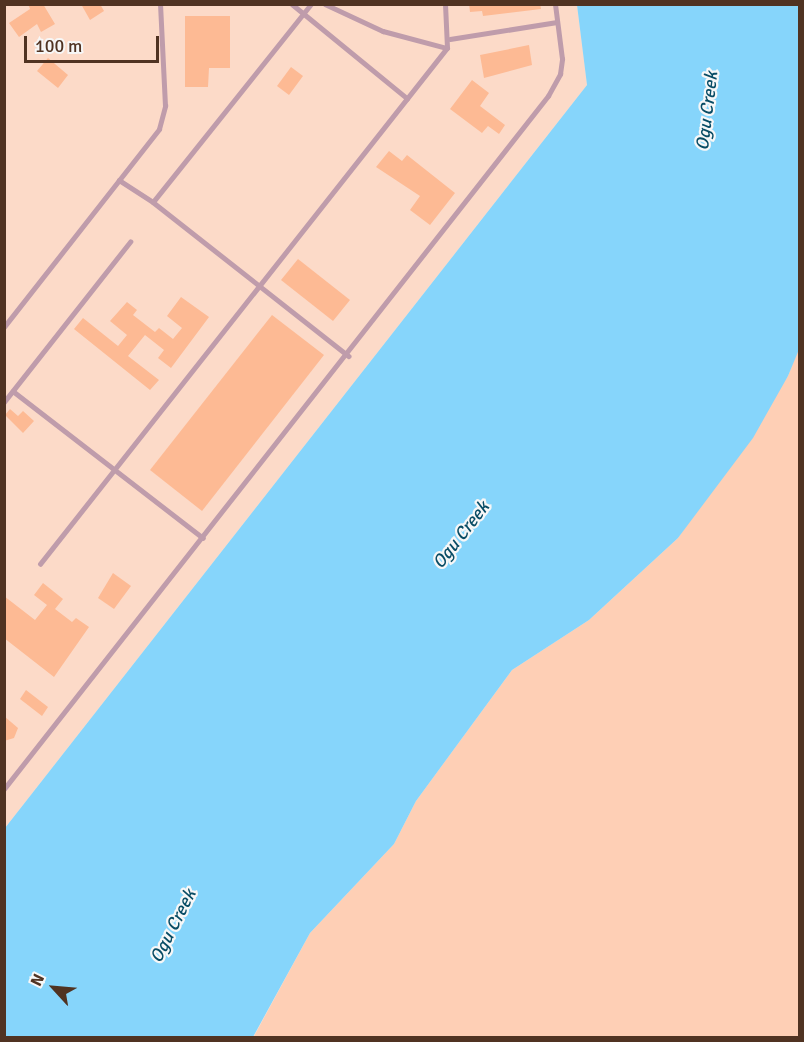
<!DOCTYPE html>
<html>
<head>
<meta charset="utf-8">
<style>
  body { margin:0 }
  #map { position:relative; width:804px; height:1042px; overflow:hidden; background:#f6e7de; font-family:Signika,sans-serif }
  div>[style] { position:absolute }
  .built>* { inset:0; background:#fcdac8 }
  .green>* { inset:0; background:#fecfb5 }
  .water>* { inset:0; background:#86d5fb }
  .building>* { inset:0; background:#fdba94 }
  .service>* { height:4.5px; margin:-2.25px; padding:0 2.25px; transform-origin:2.25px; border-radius:2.25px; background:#bf9cab }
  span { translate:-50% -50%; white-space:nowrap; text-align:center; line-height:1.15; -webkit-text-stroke:4.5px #f7f7f7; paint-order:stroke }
  .water-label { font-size:18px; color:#084c65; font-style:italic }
  .frame { position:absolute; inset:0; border:6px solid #503322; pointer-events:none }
  .north { position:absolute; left:24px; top:958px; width:60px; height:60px; -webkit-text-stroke:4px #f7f7f7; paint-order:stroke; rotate:296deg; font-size:16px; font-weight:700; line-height:24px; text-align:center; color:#503322 }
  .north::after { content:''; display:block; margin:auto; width:21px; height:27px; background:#503322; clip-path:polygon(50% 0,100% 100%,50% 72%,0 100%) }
  .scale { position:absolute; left:24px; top:36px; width:135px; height:27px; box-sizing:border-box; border:3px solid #503322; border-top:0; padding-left:8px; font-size:18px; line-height:21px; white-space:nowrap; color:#503322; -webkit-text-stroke:4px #f7f7f7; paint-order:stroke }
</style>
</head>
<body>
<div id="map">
  <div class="built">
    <div style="clip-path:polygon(5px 5px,577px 5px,587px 85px,5px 828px)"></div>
  </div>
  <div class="green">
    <div style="clip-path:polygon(799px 347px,799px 1037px,253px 1038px,310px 933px,394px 844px,416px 801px,512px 670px,589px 620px,678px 538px,788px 376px)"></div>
  </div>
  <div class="water">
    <div style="clip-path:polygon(577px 5px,799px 5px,800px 347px,788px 376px,753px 438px,678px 538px,589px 620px,512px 670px,416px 801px,394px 844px,310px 933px,253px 1037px,5px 1037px,5px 828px,587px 85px)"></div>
  </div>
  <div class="building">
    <div style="clip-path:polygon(28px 4px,43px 4px,55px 24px,41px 32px,37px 24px,19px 37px,9px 23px,30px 9px)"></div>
    <div style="clip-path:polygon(81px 4px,100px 4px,104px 11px,90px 20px)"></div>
    <div style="clip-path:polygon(469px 4px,540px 4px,541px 9px,483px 16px,482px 11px,470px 12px)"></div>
    <div style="clip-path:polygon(185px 16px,230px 16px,230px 68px,209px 68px,208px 87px,185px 87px)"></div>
    <div style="clip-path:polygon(529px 45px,532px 65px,484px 78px,480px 55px)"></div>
    <div style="clip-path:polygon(48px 58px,68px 75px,58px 88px,37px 71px)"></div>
    <div style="clip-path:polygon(291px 67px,303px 76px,289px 95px,277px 86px)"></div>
    <div style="clip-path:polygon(472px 80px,489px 93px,480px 106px,505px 125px,499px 134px,488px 126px,482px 133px,450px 109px)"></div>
    <div style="clip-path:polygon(389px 151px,402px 161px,407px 155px,455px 193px,430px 225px,410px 210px,420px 196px,376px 167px)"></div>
    <div style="clip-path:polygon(298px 259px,350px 300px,333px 321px,281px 280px)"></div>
    <div style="clip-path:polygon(181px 297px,209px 317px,171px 368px,158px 358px,164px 350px,145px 335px,128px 356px,159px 380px,150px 390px,74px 329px,83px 318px,118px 346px,127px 335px,110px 321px,127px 302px,137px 310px,133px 315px,155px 332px,159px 328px,173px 339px,182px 328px,167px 316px)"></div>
    <div style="clip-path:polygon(272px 315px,324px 355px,202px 511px,150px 470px)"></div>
    <div style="clip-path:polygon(10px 409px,18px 416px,23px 411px,34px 421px,23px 433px,5px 415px)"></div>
    <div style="clip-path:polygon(113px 573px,131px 586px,114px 609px,98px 598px)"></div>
    <div style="clip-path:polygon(43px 583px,63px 599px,55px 609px,72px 622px,76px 618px,89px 627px,54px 677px,4px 638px,4px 596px,35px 620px,47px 605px,34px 595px)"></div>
    <div style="clip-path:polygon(26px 690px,48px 707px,42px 716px,20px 699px)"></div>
    <div style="clip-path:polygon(4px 716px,18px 728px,14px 738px,4px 741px)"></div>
  </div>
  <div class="service">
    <div style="left:292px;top:4px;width:149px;rotate:39.3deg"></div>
    <div style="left:325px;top:4px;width:64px;rotate:25deg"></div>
    <div style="left:383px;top:31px;width:66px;rotate:14.9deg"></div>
    <div style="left:450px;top:39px;width:108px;rotate:-9deg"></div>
    <div style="left:119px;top:180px;width:40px;rotate:32.9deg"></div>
    <div style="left:153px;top:202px;width:249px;rotate:38.2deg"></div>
    <div style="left:153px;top:202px;width:253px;rotate:-51.4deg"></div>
    <div style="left:4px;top:327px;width:251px;rotate:-51.9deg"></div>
    <div style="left:159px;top:129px;width:24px;rotate:-75deg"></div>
    <div style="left:165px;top:106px;width:102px;rotate:-92.8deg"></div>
    <div style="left:13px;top:391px;width:240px;rotate:37.7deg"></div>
    <div style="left:4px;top:402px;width:204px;rotate:-51.8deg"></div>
    <div style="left:40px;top:564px;width:657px;rotate:-51.74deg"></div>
    <div style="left:447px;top:48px;width:44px;rotate:-92.6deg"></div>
    <div style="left:4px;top:789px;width:881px;rotate:-51.87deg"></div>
    <div style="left:548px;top:96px;width:25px;rotate:-61deg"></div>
    <div style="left:560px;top:74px;width:15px;rotate:-82deg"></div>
    <div style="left:562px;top:59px;width:55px;rotate:-97.3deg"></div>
  </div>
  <div class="water-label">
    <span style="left:707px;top:111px;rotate:-83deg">Ogu Creek</span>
    <span style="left:461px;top:535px;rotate:-52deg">Ogu Creek</span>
    <span style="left:173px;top:926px;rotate:-63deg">Ogu Creek</span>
  </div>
  <div class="frame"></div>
  <div class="north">N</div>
  <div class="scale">100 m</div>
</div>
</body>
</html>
